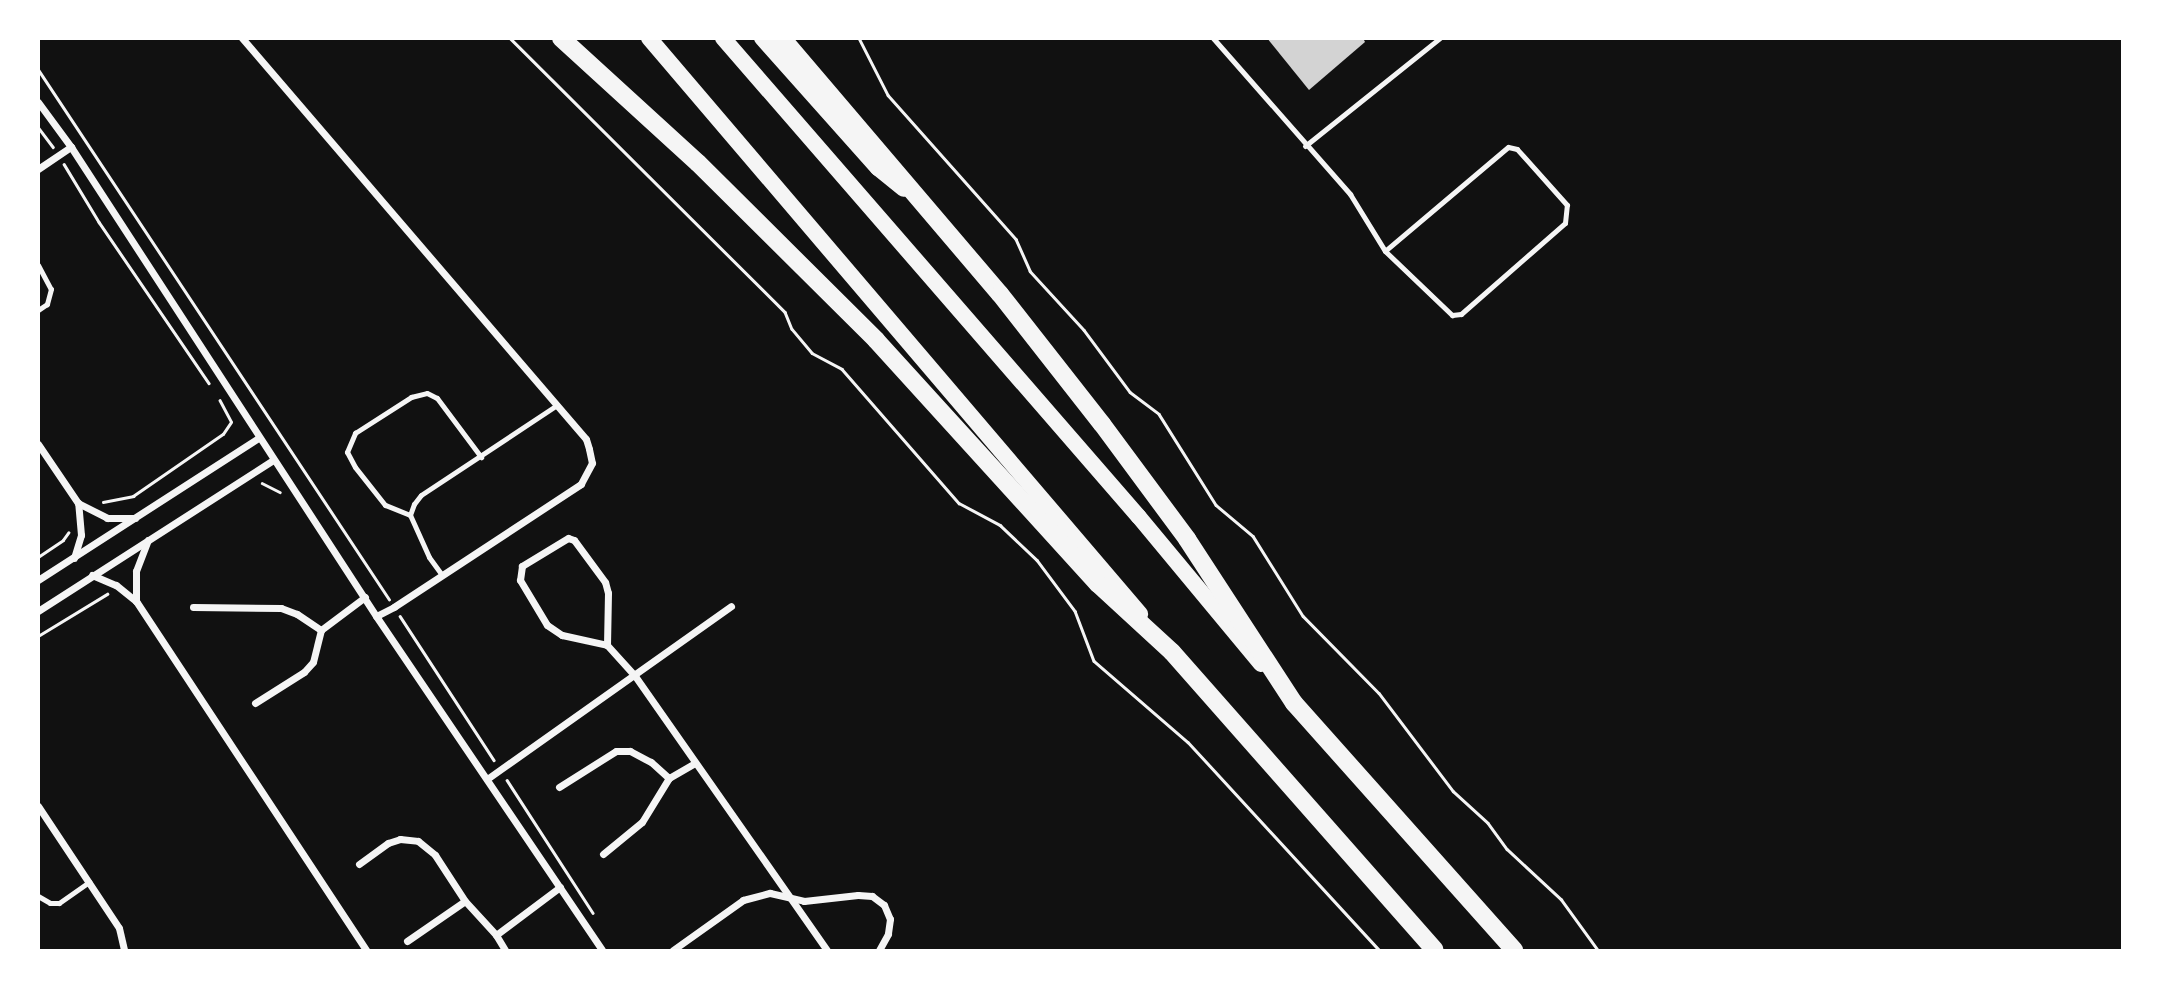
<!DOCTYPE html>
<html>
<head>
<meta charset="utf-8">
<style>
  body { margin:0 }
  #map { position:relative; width:2161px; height:989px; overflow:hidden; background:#111; font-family:Figtree,sans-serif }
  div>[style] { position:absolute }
  .building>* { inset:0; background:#d3d3d3 }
  .path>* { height:2.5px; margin:-1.25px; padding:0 1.25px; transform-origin:1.25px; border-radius:1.25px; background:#f5f5f5 }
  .service>* { height:5px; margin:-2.5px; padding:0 2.5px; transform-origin:2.5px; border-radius:2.5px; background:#f5f5f5 }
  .minor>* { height:7px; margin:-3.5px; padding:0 3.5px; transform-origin:3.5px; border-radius:3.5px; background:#f5f5f5 }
  .primary>* { height:16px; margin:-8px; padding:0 8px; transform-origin:8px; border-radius:8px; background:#f5f5f5 }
  .motorway>* { height:18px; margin:-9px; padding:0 9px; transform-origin:9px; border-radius:9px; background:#f5f5f5 }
  span { translate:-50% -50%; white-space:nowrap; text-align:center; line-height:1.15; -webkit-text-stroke:6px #fff; paint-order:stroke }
  .frame { position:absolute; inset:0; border:40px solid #fff; pointer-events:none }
</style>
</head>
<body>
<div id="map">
  <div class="building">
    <div style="clip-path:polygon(1267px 38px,1363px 38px,1365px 42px,1309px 90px)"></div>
  </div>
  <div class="path">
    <div style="left:510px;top:38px;width:388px;rotate:44.9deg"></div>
    <div style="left:785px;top:312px;width:18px;rotate:68deg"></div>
    <div style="left:792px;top:329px;width:31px;rotate:50deg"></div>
    <div style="left:812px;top:353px;width:34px;rotate:28deg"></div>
    <div style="left:842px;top:369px;width:178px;rotate:48.9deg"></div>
    <div style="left:959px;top:503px;width:47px;rotate:28.2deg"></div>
    <div style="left:1000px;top:525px;width:51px;rotate:43.4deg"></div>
    <div style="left:1037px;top:560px;width:64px;rotate:53.3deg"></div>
    <div style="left:1075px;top:611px;width:53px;rotate:69.2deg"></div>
    <div style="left:1094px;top:661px;width:124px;rotate:40.8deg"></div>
    <div style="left:1188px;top:742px;width:282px;rotate:47.4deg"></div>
    <div style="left:859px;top:38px;width:64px;rotate:63deg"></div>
    <div style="left:888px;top:95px;width:193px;rotate:48.4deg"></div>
    <div style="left:1016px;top:239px;width:35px;rotate:66deg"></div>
    <div style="left:1030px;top:271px;width:80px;rotate:47.5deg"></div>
    <div style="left:1084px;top:330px;width:77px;rotate:53.4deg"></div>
    <div style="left:1130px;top:392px;width:36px;rotate:37deg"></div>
    <div style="left:1159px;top:414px;width:107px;rotate:57.9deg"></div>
    <div style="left:1216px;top:505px;width:48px;rotate:40deg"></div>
    <div style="left:1253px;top:536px;width:94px;rotate:58deg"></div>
    <div style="left:1303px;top:616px;width:108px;rotate:45.4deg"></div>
    <div style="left:1379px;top:693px;width:123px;rotate:52.9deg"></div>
    <div style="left:1453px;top:791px;width:47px;rotate:42.4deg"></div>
    <div style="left:1488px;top:823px;width:32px;rotate:54deg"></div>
    <div style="left:1507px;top:849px;width:74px;rotate:42.8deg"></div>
    <div style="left:1561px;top:899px;width:63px;rotate:54deg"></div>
    <div style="left:38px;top:69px;width:636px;rotate:56.48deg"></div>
    <div style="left:38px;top:127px;width:25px;rotate:53deg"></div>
    <div style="left:64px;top:164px;width:68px;rotate:58.9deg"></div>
    <div style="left:99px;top:222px;width:195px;rotate:55.7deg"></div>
    <div style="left:262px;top:483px;width:20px;rotate:27deg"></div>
    <div style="left:103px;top:502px;width:31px;rotate:-11deg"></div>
    <div style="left:133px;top:496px;width:109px;rotate:-34.6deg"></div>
    <div style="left:223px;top:434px;width:14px;rotate:-56deg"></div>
    <div style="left:231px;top:422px;width:24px;rotate:-118deg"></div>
    <div style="left:38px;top:557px;width:30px;rotate:-34deg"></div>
    <div style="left:63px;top:540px;width:9px;rotate:-54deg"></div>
    <div style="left:400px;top:616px;width:172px;rotate:56.9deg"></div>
    <div style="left:38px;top:636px;width:81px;rotate:-31.3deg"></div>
    <div style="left:507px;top:780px;width:158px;rotate:57.1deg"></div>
  </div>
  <div class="service">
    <div style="left:1213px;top:38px;width:208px;rotate:48.7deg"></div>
    <div style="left:1350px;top:194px;width:67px;rotate:58.4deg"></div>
    <div style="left:1385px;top:251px;width:93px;rotate:43.7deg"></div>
    <div style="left:1452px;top:315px;width:9px;rotate:-6deg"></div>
    <div style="left:1461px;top:314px;width:138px;rotate:-41.2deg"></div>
    <div style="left:1565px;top:223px;width:18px;rotate:-84deg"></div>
    <div style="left:1567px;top:205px;width:75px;rotate:-131.8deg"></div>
    <div style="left:1517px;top:149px;width:9px;rotate:-167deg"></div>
    <div style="left:1508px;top:147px;width:161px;rotate:139.8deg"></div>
    <div style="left:1305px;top:146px;width:173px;rotate:-38.7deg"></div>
    <div style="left:38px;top:265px;width:27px;rotate:62deg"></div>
    <div style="left:51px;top:289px;width:16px;rotate:105deg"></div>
    <div style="left:47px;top:304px;width:11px;rotate:146deg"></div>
    <div style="left:410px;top:515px;width:27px;rotate:-158deg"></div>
    <div style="left:385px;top:505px;width:48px;rotate:-128.3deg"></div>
    <div style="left:355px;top:467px;width:17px;rotate:-118deg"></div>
    <div style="left:347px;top:452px;width:21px;rotate:-67deg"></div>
    <div style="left:355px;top:433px;width:67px;rotate:-32.7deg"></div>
    <div style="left:411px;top:397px;width:16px;rotate:-14deg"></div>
    <div style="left:427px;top:393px;width:11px;rotate:27deg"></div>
    <div style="left:437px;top:398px;width:74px;rotate:53.3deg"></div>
    <div style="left:442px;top:575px;width:22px;rotate:-126deg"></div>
    <div style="left:429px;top:557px;width:46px;rotate:-114.3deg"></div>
    <div style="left:410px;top:515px;width:12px;rotate:-70deg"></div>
    <div style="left:414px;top:504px;width:11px;rotate:-52deg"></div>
    <div style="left:421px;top:495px;width:163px;rotate:-33.5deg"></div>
    <div style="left:38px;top:896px;width:14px;rotate:30deg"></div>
    <div style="left:50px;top:903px;width:9px"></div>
    <div style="left:59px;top:903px;width:37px;rotate:-35deg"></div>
  </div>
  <div class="minor">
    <div style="left:242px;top:38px;width:528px;rotate:49.38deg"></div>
    <div style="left:586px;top:439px;width:10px;rotate:73deg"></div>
    <div style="left:589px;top:449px;width:14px;rotate:78deg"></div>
    <div style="left:592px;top:463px;width:24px;rotate:118deg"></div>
    <div style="left:581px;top:484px;width:224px;rotate:146.7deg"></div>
    <div style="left:394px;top:607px;width:20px;rotate:153deg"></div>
    <div style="left:38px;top:102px;width:56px;rotate:53.7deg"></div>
    <div style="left:71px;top:147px;width:559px;rotate:56.96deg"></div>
    <div style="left:376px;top:616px;width:403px;rotate:55.9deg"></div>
    <div style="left:38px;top:169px;width:40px;rotate:-34deg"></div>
    <div style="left:38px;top:444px;width:71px;rotate:55.9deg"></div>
    <div style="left:74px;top:558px;width:24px;rotate:-73deg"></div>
    <div style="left:81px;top:535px;width:32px;rotate:-95deg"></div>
    <div style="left:78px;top:503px;width:33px;rotate:27deg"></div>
    <div style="left:107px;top:518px;width:28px"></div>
    <div style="left:92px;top:575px;width:26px;rotate:23deg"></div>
    <div style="left:116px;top:585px;width:26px;rotate:39deg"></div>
    <div style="left:136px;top:601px;width:30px;rotate:-90deg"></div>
    <div style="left:136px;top:571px;width:33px;rotate:-69deg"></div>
    <div style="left:38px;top:580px;width:262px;rotate:-32.8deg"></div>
    <div style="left:136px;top:601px;width:418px;rotate:56.6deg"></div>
    <div style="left:193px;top:607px;width:88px;rotate:0.7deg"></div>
    <div style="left:281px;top:608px;width:17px;rotate:21deg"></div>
    <div style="left:297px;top:614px;width:29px;rotate:34deg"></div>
    <div style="left:38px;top:611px;width:279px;rotate:-32.7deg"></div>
    <div style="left:607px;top:645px;width:52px;rotate:-88.9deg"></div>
    <div style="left:608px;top:593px;width:11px;rotate:-105deg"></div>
    <div style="left:605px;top:582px;width:52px;rotate:-126.4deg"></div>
    <div style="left:574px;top:540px;width:6px;rotate:-162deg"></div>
    <div style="left:568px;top:538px;width:54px;rotate:148.7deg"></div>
    <div style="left:522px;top:566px;width:14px;rotate:98deg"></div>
    <div style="left:520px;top:580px;width:52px;rotate:59deg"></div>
    <div style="left:547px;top:625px;width:18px;rotate:34deg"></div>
    <div style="left:562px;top:635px;width:46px;rotate:12.5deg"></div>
    <div style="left:607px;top:645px;width:42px;rotate:47.9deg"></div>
    <div style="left:635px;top:676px;width:335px;rotate:55deg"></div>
    <div style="left:255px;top:703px;width:58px;rotate:-32.3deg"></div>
    <div style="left:304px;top:672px;width:13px;rotate:-48deg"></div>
    <div style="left:313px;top:662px;width:33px;rotate:-76deg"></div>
    <div style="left:321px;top:630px;width:55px;rotate:-36.9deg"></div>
    <div style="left:487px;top:779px;width:299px;rotate:-35.3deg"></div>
    <div style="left:559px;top:787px;width:67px;rotate:-32.3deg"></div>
    <div style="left:616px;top:751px;width:14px"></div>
    <div style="left:630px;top:751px;width:24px;rotate:28deg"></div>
    <div style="left:651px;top:762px;width:24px;rotate:42deg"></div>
    <div style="left:38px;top:806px;width:146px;rotate:56.4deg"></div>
    <div style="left:119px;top:928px;width:23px;rotate:77deg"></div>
    <div style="left:603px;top:854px;width:50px;rotate:-39.4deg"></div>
    <div style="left:642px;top:822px;width:52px;rotate:-58.5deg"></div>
    <div style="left:669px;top:778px;width:30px;rotate:-30deg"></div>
    <div style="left:359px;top:864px;width:36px;rotate:-36deg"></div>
    <div style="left:388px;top:843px;width:13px;rotate:-18deg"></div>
    <div style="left:400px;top:839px;width:18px;rotate:6deg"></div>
    <div style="left:418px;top:841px;width:22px;rotate:39deg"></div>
    <div style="left:435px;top:855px;width:55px;rotate:56.9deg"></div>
    <div style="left:465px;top:901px;width:46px;rotate:47.6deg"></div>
    <div style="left:496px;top:935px;width:17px;rotate:59deg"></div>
    <div style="left:496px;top:935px;width:80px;rotate:-36.9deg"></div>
    <div style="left:407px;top:941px;width:70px;rotate:-34.6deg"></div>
    <div style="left:673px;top:950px;width:86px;rotate:-35.5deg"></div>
    <div style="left:743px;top:900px;width:28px;rotate:-15deg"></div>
    <div style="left:770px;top:893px;width:35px;rotate:13deg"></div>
    <div style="left:804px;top:901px;width:54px;rotate:-6.3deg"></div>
    <div style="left:858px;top:895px;width:14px;rotate:4deg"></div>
    <div style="left:872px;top:896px;width:15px;rotate:37deg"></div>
    <div style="left:884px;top:905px;width:15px;rotate:67deg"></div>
    <div style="left:890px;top:919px;width:15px;rotate:98deg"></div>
    <div style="left:888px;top:934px;width:18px;rotate:119deg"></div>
  </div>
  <div class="primary">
    <div style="left:649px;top:38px;width:757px;rotate:49.55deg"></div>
    <div style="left:723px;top:38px;width:634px;rotate:49.03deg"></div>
    <div style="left:1139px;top:517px;width:191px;rotate:50.3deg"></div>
    <div style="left:762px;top:38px;width:174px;rotate:48.3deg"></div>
    <div style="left:878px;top:168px;width:33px;rotate:39deg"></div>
  </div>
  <div class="motorway">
    <div style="left:561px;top:38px;width:185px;rotate:42.4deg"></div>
    <div style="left:698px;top:163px;width:251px;rotate:44.8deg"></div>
    <div style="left:876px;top:340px;width:330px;rotate:47.7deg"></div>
    <div style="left:1098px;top:584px;width:100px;rotate:42.6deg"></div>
    <div style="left:1172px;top:652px;width:397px;rotate:48.6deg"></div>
    <div style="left:782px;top:38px;width:336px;rotate:49.6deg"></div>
    <div style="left:1000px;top:294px;width:165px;rotate:51.9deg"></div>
    <div style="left:1102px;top:424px;width:143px;rotate:53.5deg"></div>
    <div style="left:1187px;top:539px;width:196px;rotate:56.9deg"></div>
    <div style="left:1294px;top:703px;width:331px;rotate:48.3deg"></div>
  </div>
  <div class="frame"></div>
</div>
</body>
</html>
